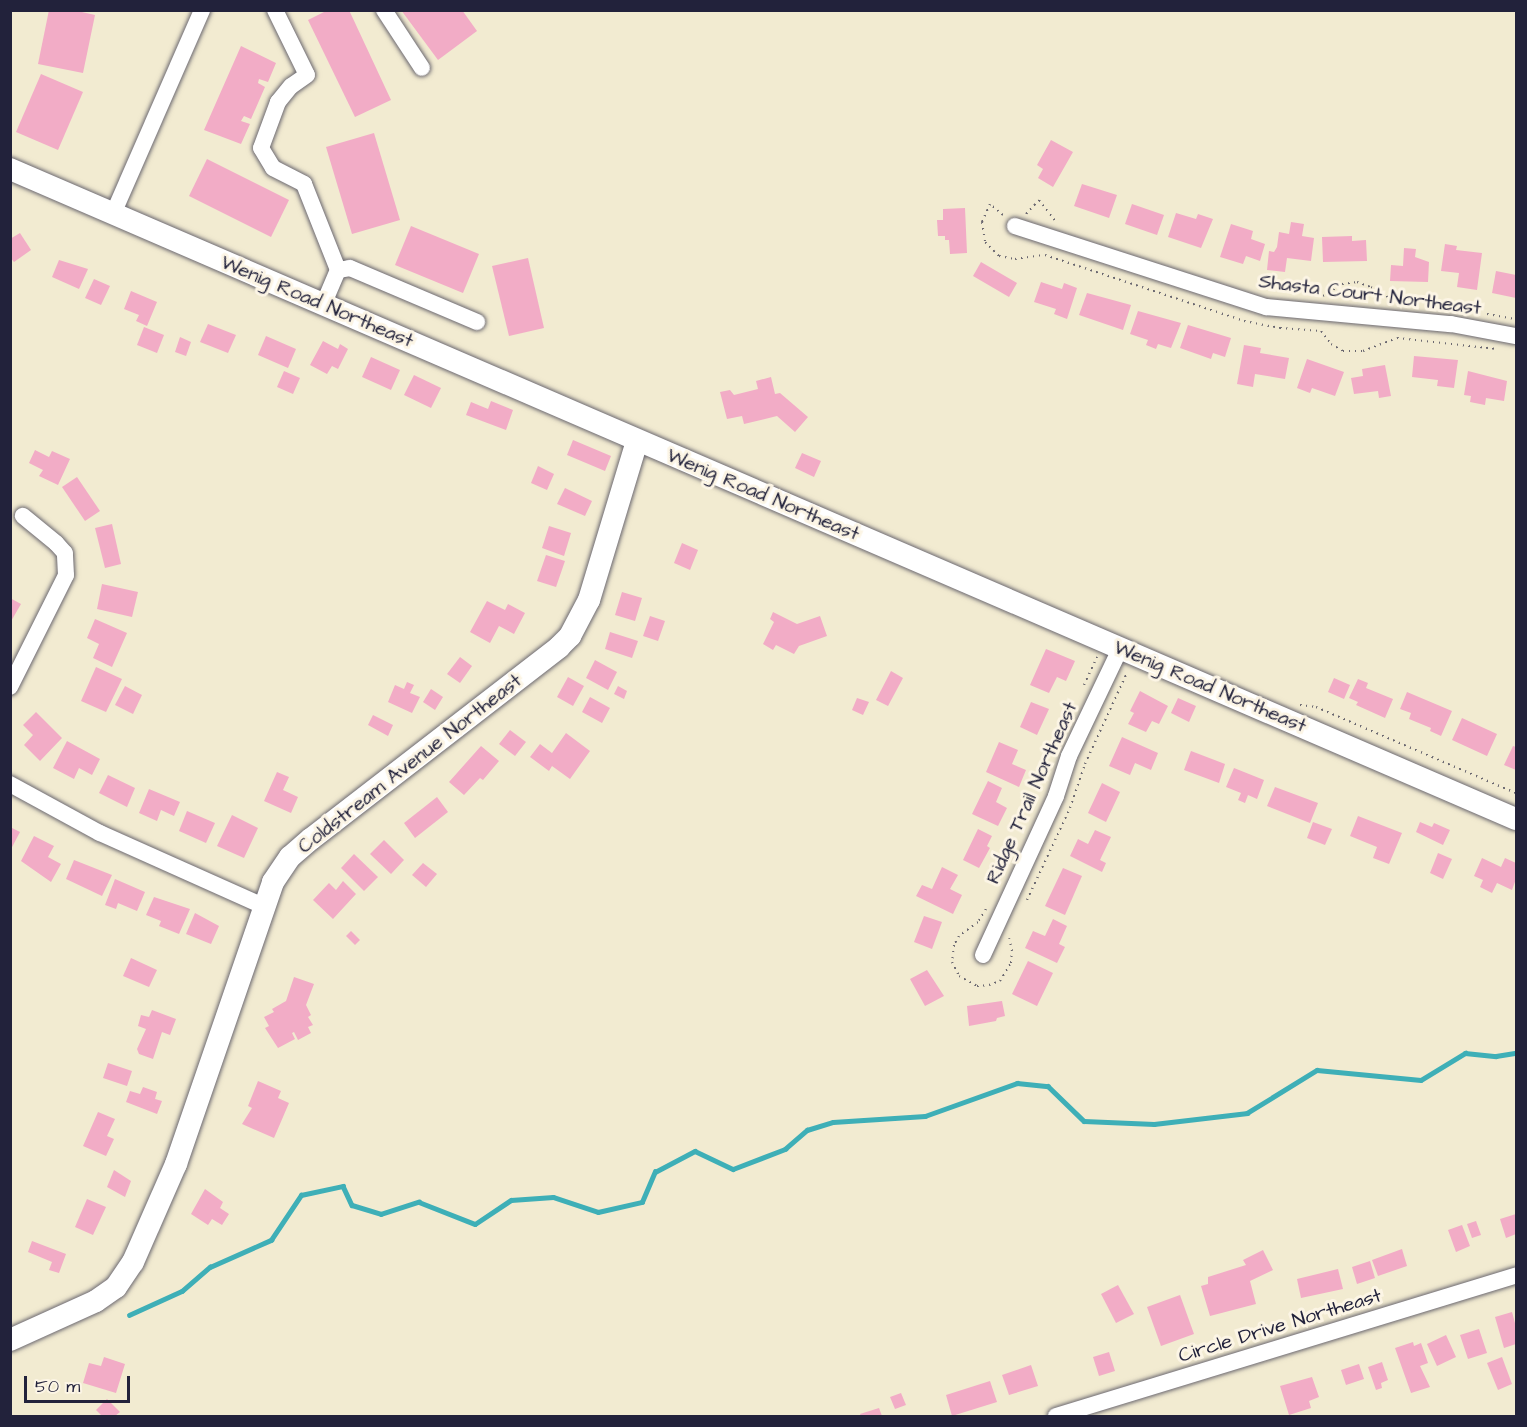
<!DOCTYPE html>
<html>
<head>
<meta charset="utf-8">
<style>
  body { margin:0 }
  #map { position:relative; width:1527px; height:1427px; overflow:hidden; background:#f2ebd1; font-family:"Architects Daughter",sans-serif }
  div>[style] { position:absolute }
  .stream>* { height:4.5px; margin:-2.25px; padding:0 2.25px; transform-origin:2.25px; border-radius:2.25px; background:#3eafb7 }
  .building>* { inset:0; background:#f2acc6 }
  .path>* { height:2px; margin-top:-1px; transform-origin:0; background:repeating-linear-gradient(90deg,#6b6870 0 1.5px,transparent 0 6px) }
  .roads { filter:drop-shadow(0 0 2px #6b6870) drop-shadow(0 0 2px #6b6870) }
  .street>* { height:16px; margin:-8px; padding:0 8px; transform-origin:8px; border-radius:8px; background:#fff }
  .secondary>* { height:22px; margin:-11px; padding:0 11px; transform-origin:11px; border-radius:11px; background:#fff }
  span { translate:-50% -50%; white-space:nowrap; text-align:center; line-height:1.15; -webkit-text-stroke:6px #fcf5e5; paint-order:stroke }
  .street-label { font-size:20px; color:#22223b }
  .frame { position:absolute; inset:0; border:12px solid #22223b; pointer-events:none }
  .scale { position:absolute; left:24px; top:1376px; width:106px; height:27px; box-sizing:border-box; border:3px solid #22223b; border-top:0; padding-left:8px; font-size:18px; line-height:21px; white-space:nowrap; color:#22223b; -webkit-text-stroke:4px #fcf5e5; paint-order:stroke }
</style>
</head>
<body>
<div id="map">
  <div class="stream">
    <div style="left:129px;top:1315px;width:58px;rotate:-24.4deg"></div>
    <div style="left:182px;top:1291px;width:37px;rotate:-41deg"></div>
    <div style="left:210px;top:1267px;width:67px;rotate:-23.9deg"></div>
    <div style="left:271px;top:1240px;width:54px;rotate:-56.3deg"></div>
    <div style="left:301px;top:1195px;width:43px;rotate:-12.1deg"></div>
    <div style="left:343px;top:1186px;width:21px;rotate:65deg"></div>
    <div style="left:352px;top:1205px;width:30px;rotate:17deg"></div>
    <div style="left:381px;top:1214px;width:40px;rotate:-18deg"></div>
    <div style="left:419px;top:1202px;width:60px;rotate:21.4deg"></div>
    <div style="left:475px;top:1224px;width:43px;rotate:-33.7deg"></div>
    <div style="left:511px;top:1200px;width:42px;rotate:-4.1deg"></div>
    <div style="left:553px;top:1197px;width:47px;rotate:18.4deg"></div>
    <div style="left:598px;top:1212px;width:45px;rotate:-12.8deg"></div>
    <div style="left:642px;top:1202px;width:33px;rotate:-67deg"></div>
    <div style="left:655px;top:1172px;width:45px;rotate:-27.7deg"></div>
    <div style="left:695px;top:1151px;width:42px;rotate:25.3deg"></div>
    <div style="left:733px;top:1169px;width:56px;rotate:-21deg"></div>
    <div style="left:785px;top:1149px;width:29px;rotate:-41deg"></div>
    <div style="left:807px;top:1130px;width:27px;rotate:-17deg"></div>
    <div style="left:833px;top:1122px;width:92px;rotate:-3.7deg"></div>
    <div style="left:925px;top:1116px;width:98px;rotate:-19.7deg"></div>
    <div style="left:1017px;top:1083px;width:31px;rotate:6deg"></div>
    <div style="left:1048px;top:1086px;width:50px;rotate:44.2deg"></div>
    <div style="left:1084px;top:1121px;width:70px;rotate:2.5deg"></div>
    <div style="left:1154px;top:1124px;width:94px;rotate:-6.7deg"></div>
    <div style="left:1247px;top:1113px;width:82px;rotate:-31.6deg"></div>
    <div style="left:1317px;top:1070px;width:104px;rotate:5.5deg"></div>
    <div style="left:1421px;top:1080px;width:52px;rotate:-31.5deg"></div>
    <div style="left:1465px;top:1053px;width:31px;rotate:6deg"></div>
    <div style="left:1496px;top:1056px;width:20px;rotate:-9deg"></div>
  </div>
  <div class="building">
    <div style="clip-path:polygon(49px 10px,73px 10px,95px 15px,83px 73px,38px 64px)"></div>
    <div style="clip-path:polygon(328px 10px,349px 10px,391px 100px,355px 117px,308px 20px)"></div>
    <div style="clip-path:polygon(401px 10px,462px 10px,477px 31px,438px 60px)"></div>
    <div style="clip-path:polygon(241px 46px,276px 63px,268px 82px,259px 79px,258px 83px,265px 87px,251px 119px,244px 116px,241px 121px,250px 124px,241px 144px,204px 130px)"></div>
    <div style="clip-path:polygon(41px 74px,83px 92px,58px 150px,16px 132px)"></div>
    <div style="clip-path:polygon(374px 133px,400px 220px,352px 234px,326px 147px)"></div>
    <div style="clip-path:polygon(1051px 140px,1073px 152px,1053px 187px,1038px 178px,1043px 169px,1037px 165px)"></div>
    <div style="clip-path:polygon(207px 159px,289px 200px,271px 237px,189px 196px)"></div>
    <div style="clip-path:polygon(1082px 184px,1117px 195px,1109px 218px,1074px 206px)"></div>
    <div style="clip-path:polygon(1132px 204px,1164px 215px,1157px 235px,1125px 224px)"></div>
    <div style="clip-path:polygon(965px 208px,967px 253px,950px 254px,949px 240px,945px 240px,945px 236px,938px 236px,937px 220px,943px 220px,943px 209px)"></div>
    <div style="clip-path:polygon(1176px 213px,1196px 219px,1198px 214px,1213px 219px,1201px 248px,1168px 237px)"></div>
    <div style="clip-path:polygon(1291px 222px,1304px 224px,1302px 236px,1314px 238px,1311px 261px,1287px 258px,1285px 272px,1267px 270px,1269px 251px,1274px 252px,1277px 247px,1279px 232px,1289px 234px)"></div>
    <div style="clip-path:polygon(1231px 224px,1253px 231px,1251px 239px,1265px 244px,1260px 261px,1246px 256px,1243px 264px,1220px 257px)"></div>
    <div style="clip-path:polygon(411px 226px,479px 254px,463px 293px,395px 265px)"></div>
    <div style="clip-path:polygon(20px 233px,31px 250px,14px 262px,10px 257px,10px 239px)"></div>
    <div style="clip-path:polygon(1352px 236px,1352px 241px,1366px 240px,1367px 261px,1323px 262px,1322px 237px)"></div>
    <div style="clip-path:polygon(1445px 244px,1457px 246px,1456px 250px,1482px 253px,1477px 290px,1457px 287px,1459px 273px,1441px 271px)"></div>
    <div style="clip-path:polygon(1404px 248px,1416px 249px,1415px 257px,1429px 262px,1428px 282px,1390px 281px,1391px 265px,1403px 266px)"></div>
    <div style="clip-path:polygon(528px 258px,544px 328px,509px 336px,492px 266px)"></div>
    <div style="clip-path:polygon(59px 260px,88px 269px,79px 289px,52px 277px)"></div>
    <div style="clip-path:polygon(981px 262px,1017px 283px,1009px 297px,973px 276px)"></div>
    <div style="clip-path:polygon(1496px 271px,1516px 275px,1516px 298px,1492px 293px)"></div>
    <div style="clip-path:polygon(94px 279px,110px 286px,101px 305px,85px 298px)"></div>
    <div style="clip-path:polygon(1041px 282px,1062px 289px,1064px 283px,1077px 288px,1067px 319px,1054px 314px,1056px 309px,1034px 302px)"></div>
    <div style="clip-path:polygon(131px 291px,157px 302px,147px 326px,136px 321px,139px 315px,124px 309px)"></div>
    <div style="clip-path:polygon(1087px 293px,1131px 305px,1123px 330px,1079px 315px)"></div>
    <div style="clip-path:polygon(1138px 311px,1181px 323px,1171px 348px,1158px 344px,1156px 349px,1146px 345px,1148px 340px,1130px 334px)"></div>
    <div style="clip-path:polygon(208px 324px,236px 335px,228px 353px,200px 342px)"></div>
    <div style="clip-path:polygon(1188px 325px,1231px 338px,1225px 357px,1213px 353px,1211px 359px,1180px 348px)"></div>
    <div style="clip-path:polygon(144px 327px,164px 335px,157px 353px,137px 345px)"></div>
    <div style="clip-path:polygon(266px 336px,296px 349px,288px 368px,258px 355px)"></div>
    <div style="clip-path:polygon(180px 337px,191px 342px,186px 356px,175px 352px)"></div>
    <div style="clip-path:polygon(323px 341px,338px 349px,340px 344px,348px 349px,338px 369px,332px 366px,327px 374px,310px 365px)"></div>
    <div style="clip-path:polygon(1244px 345px,1261px 348px,1260px 353px,1289px 358px,1285px 379px,1255px 374px,1253px 387px,1237px 384px)"></div>
    <div style="clip-path:polygon(1414px 356px,1458px 360px,1454px 388px,1437px 386px,1438px 380px,1412px 377px)"></div>
    <div style="clip-path:polygon(371px 357px,400px 370px,391px 390px,362px 377px)"></div>
    <div style="clip-path:polygon(1307px 359px,1344px 372px,1335px 396px,1312px 388px,1310px 393px,1297px 388px)"></div>
    <div style="clip-path:polygon(1385px 365px,1391px 396px,1379px 398px,1378px 391px,1354px 394px,1351px 378px,1363px 376px,1362px 369px)"></div>
    <div style="clip-path:polygon(284px 371px,300px 378px,293px 394px,277px 387px)"></div>
    <div style="clip-path:polygon(1468px 371px,1507px 381px,1504px 401px,1486px 398px,1485px 405px,1470px 402px,1471px 396px,1464px 395px)"></div>
    <div style="clip-path:polygon(414px 375px,441px 388px,431px 408px,404px 395px)"></div>
    <div style="clip-path:polygon(771px 377px,775px 394px,780px 393px,808px 417px,795px 432px,777px 416px,744px 424px,742px 416px,727px 419px,720px 392px,730px 390px,734px 395px,758px 389px,756px 381px)"></div>
    <div style="clip-path:polygon(491px 401px,513px 410px,506px 430px,466px 415px,471px 402px,488px 409px)"></div>
    <div style="clip-path:polygon(573px 440px,611px 456px,605px 471px,567px 455px)"></div>
    <div style="clip-path:polygon(35px 450px,49px 457px,52px 451px,70px 459px,58px 485px,39px 476px,43px 470px,29px 463px)"></div>
    <div style="clip-path:polygon(802px 453px,821px 461px,814px 477px,795px 468px)"></div>
    <div style="clip-path:polygon(538px 466px,554px 474px,547px 490px,531px 483px)"></div>
    <div style="clip-path:polygon(77px 477px,100px 511px,85px 521px,62px 487px)"></div>
    <div style="clip-path:polygon(565px 488px,592px 501px,585px 516px,557px 504px)"></div>
    <div style="clip-path:polygon(112px 524px,121px 564px,105px 568px,95px 528px)"></div>
    <div style="clip-path:polygon(549px 526px,571px 533px,564px 556px,542px 548px)"></div>
    <div style="clip-path:polygon(682px 543px,698px 550px,690px 570px,674px 563px)"></div>
    <div style="clip-path:polygon(546px 555px,565px 561px,556px 587px,537px 581px)"></div>
    <div style="clip-path:polygon(102px 584px,138px 592px,132px 617px,97px 609px)"></div>
    <div style="clip-path:polygon(622px 592px,642px 598px,635px 621px,615px 615px)"></div>
    <div style="clip-path:polygon(10px 598px,21px 604px,10px 623px)"></div>
    <div style="clip-path:polygon(487px 601px,505px 610px,508px 604px,525px 613px,514px 634px,499px 626px,490px 643px,470px 632px)"></div>
    <div style="clip-path:polygon(773px 612px,797px 624px,820px 616px,827px 636px,799px 646px,794px 654px,776px 645px,773px 650px,763px 644px,774px 622px,770px 619px)"></div>
    <div style="clip-path:polygon(650px 616px,665px 621px,658px 641px,643px 636px)"></div>
    <div style="clip-path:polygon(95px 619px,127px 633px,112px 667px,93px 658px,99px 644px,87px 638px)"></div>
    <div style="clip-path:polygon(610px 632px,638px 641px,632px 658px,605px 649px)"></div>
    <div style="clip-path:polygon(1046px 649px,1075px 661px,1066px 681px,1057px 677px,1049px 693px,1030px 685px)"></div>
    <div style="clip-path:polygon(460px 657px,472px 666px,460px 683px,447px 674px)"></div>
    <div style="clip-path:polygon(595px 660px,617px 672px,608px 690px,586px 678px)"></div>
    <div style="clip-path:polygon(96px 667px,122px 679px,106px 712px,81px 701px)"></div>
    <div style="clip-path:polygon(891px 671px,903px 678px,888px 706px,876px 700px)"></div>
    <div style="clip-path:polygon(568px 677px,584px 686px,573px 706px,557px 697px)"></div>
    <div style="clip-path:polygon(1334px 678px,1350px 685px,1344px 699px,1328px 692px)"></div>
    <div style="clip-path:polygon(1358px 679px,1368px 683px,1366px 688px,1393px 699px,1385px 718px,1356px 705px,1358px 702px,1349px 698px)"></div>
    <div style="clip-path:polygon(407px 682px,414px 685px,410px 693px,420px 697px,412px 713px,388px 702px,395px 685px,404px 689px)"></div>
    <div style="clip-path:polygon(125px 686px,142px 695px,133px 714px,115px 705px)"></div>
    <div style="clip-path:polygon(618px 686px,627px 691px,624px 699px,614px 694px)"></div>
    <div style="clip-path:polygon(431px 689px,443px 697px,435px 710px,423px 702px)"></div>
    <div style="clip-path:polygon(1140px 691px,1168px 706px,1159px 724px,1152px 721px,1146px 732px,1128px 724px,1134px 713px,1130px 711px)"></div>
    <div style="clip-path:polygon(1407px 692px,1452px 711px,1441px 736px,1430px 731px,1431px 728px,1409px 719px,1411px 713px,1400px 709px)"></div>
    <div style="clip-path:polygon(590px 697px,610px 708px,602px 723px,582px 712px)"></div>
    <div style="clip-path:polygon(857px 698px,869px 702px,863px 715px,852px 710px)"></div>
    <div style="clip-path:polygon(1178px 698px,1196px 706px,1189px 722px,1171px 713px)"></div>
    <div style="clip-path:polygon(1031px 702px,1049px 709px,1037px 735px,1020px 727px)"></div>
    <div style="clip-path:polygon(36px 712px,62px 738px,40px 761px,24px 745px,33px 735px,23px 725px)"></div>
    <div style="clip-path:polygon(373px 715px,393px 725px,388px 736px,368px 725px)"></div>
    <div style="clip-path:polygon(1462px 718px,1497px 734px,1487px 756px,1452px 740px)"></div>
    <div style="clip-path:polygon(510px 730px,526px 742px,515px 756px,499px 744px)"></div>
    <div style="clip-path:polygon(566px 733px,590px 751px,570px 779px,552px 766px,549px 771px,530px 757px,540px 744px,552px 753px)"></div>
    <div style="clip-path:polygon(1122px 737px,1158px 753px,1151px 770px,1135px 763px,1130px 775px,1109px 766px)"></div>
    <div style="clip-path:polygon(67px 741px,100px 759px,92px 775px,79px 768px,74px 779px,53px 768px)"></div>
    <div style="clip-path:polygon(999px 742px,1018px 750px,1012px 764px,1026px 770px,1019px 787px,986px 772px)"></div>
    <div style="clip-path:polygon(481px 746px,499px 761px,483px 780px,480px 778px,464px 795px,449px 782px)"></div>
    <div style="clip-path:polygon(1513px 746px,1516px 747px,1516px 770px,1504px 765px)"></div>
    <div style="clip-path:polygon(1191px 751px,1225px 764px,1219px 783px,1184px 770px)"></div>
    <div style="clip-path:polygon(1234px 768px,1264px 780px,1257px 799px,1248px 795px,1245px 803px,1238px 800px,1241px 793px,1226px 787px)"></div>
    <div style="clip-path:polygon(277px 772px,289px 777px,283px 790px,298px 797px,291px 813px,264px 801px)"></div>
    <div style="clip-path:polygon(108px 775px,135px 788px,127px 807px,99px 793px)"></div>
    <div style="clip-path:polygon(988px 781px,1002px 788px,996px 802px,1007px 808px,998px 826px,972px 814px)"></div>
    <div style="clip-path:polygon(1102px 783px,1120px 792px,1106px 822px,1088px 813px)"></div>
    <div style="clip-path:polygon(1275px 787px,1318px 803px,1310px 823px,1267px 806px)"></div>
    <div style="clip-path:polygon(149px 789px,180px 802px,174px 816px,161px 810px,157px 821px,139px 813px)"></div>
    <div style="clip-path:polygon(437px 797px,448px 812px,415px 838px,404px 823px)"></div>
    <div style="clip-path:polygon(187px 811px,215px 823px,206px 843px,179px 831px)"></div>
    <div style="clip-path:polygon(232px 815px,258px 828px,244px 858px,217px 846px)"></div>
    <div style="clip-path:polygon(1358px 816px,1402px 833px,1389px 864px,1373px 858px,1377px 847px,1350px 836px)"></div>
    <div style="clip-path:polygon(1313px 822px,1332px 829px,1325px 845px,1307px 838px)"></div>
    <div style="clip-path:polygon(1420px 822px,1432px 827px,1434px 823px,1450px 830px,1443px 845px,1416px 832px)"></div>
    <div style="clip-path:polygon(10px 827px,20px 832px,10px 851px)"></div>
    <div style="clip-path:polygon(978px 829px,992px 836px,987px 846px,990px 848px,979px 868px,963px 860px)"></div>
    <div style="clip-path:polygon(1095px 830px,1111px 837px,1100px 860px,1106px 863px,1102px 872px,1070px 856px,1078px 839px,1088px 844px)"></div>
    <div style="clip-path:polygon(34px 836px,54px 846px,48px 857px,61px 864px,51px 882px,21px 861px)"></div>
    <div style="clip-path:polygon(384px 840px,404px 860px,391px 874px,370px 854px)"></div>
    <div style="clip-path:polygon(1438px 853px,1452px 859px,1443px 879px,1430px 873px)"></div>
    <div style="clip-path:polygon(354px 854px,378px 877px,364px 891px,341px 868px)"></div>
    <div style="clip-path:polygon(1482px 858px,1501px 867px,1505px 858px,1516px 863px,1516px 879px,1512px 890px,1497px 883px,1492px 893px,1480px 887px,1483px 880px,1474px 876px)"></div>
    <div style="clip-path:polygon(74px 860px,112px 875px,102px 896px,66px 879px)"></div>
    <div style="clip-path:polygon(423px 863px,437px 874px,426px 887px,412px 875px)"></div>
    <div style="clip-path:polygon(942px 867px,958px 875px,950px 889px,962px 895px,953px 914px,916px 896px,922px 885px,932px 889px)"></div>
    <div style="clip-path:polygon(1063px 868px,1082px 876px,1065px 915px,1045px 906px)"></div>
    <div style="clip-path:polygon(115px 879px,145px 892px,137px 911px,118px 903px,116px 909px,105px 905px)"></div>
    <div style="clip-path:polygon(343px 881px,356px 894px,333px 919px,313px 900px,329px 883px,336px 890px)"></div>
    <div style="clip-path:polygon(154px 897px,190px 909px,179px 934px,159px 926px,161px 921px,146px 915px)"></div>
    <div style="clip-path:polygon(195px 913px,219px 926px,211px 944px,186px 934px)"></div>
    <div style="clip-path:polygon(924px 916px,942px 922px,932px 949px,914px 942px)"></div>
    <div style="clip-path:polygon(1053px 919px,1067px 926px,1059px 944px,1065px 947px,1057px 963px,1025px 948px,1033px 931px,1045px 936px)"></div>
    <div style="clip-path:polygon(351px 931px,360px 940px,355px 945px,346px 936px)"></div>
    <div style="clip-path:polygon(131px 958px,157px 970px,149px 987px,123px 976px)"></div>
    <div style="clip-path:polygon(1028px 961px,1053px 973px,1037px 1006px,1012px 994px)"></div>
    <div style="clip-path:polygon(927px 970px,944px 996px,925px 1006px,910px 979px)"></div>
    <div style="clip-path:polygon(294px 977px,314px 984px,306px 1005px,311px 1015px,308px 1017px,313px 1025px,308px 1027px,311px 1033px,298px 1040px,294px 1032px,292px 1033px,295px 1039px,278px 1048px,265px 1028px,269px 1026px,264px 1017px,274px 1012px,272px 1009px,286px 1001px)"></div>
    <div style="clip-path:polygon(1002px 1001px,1005px 1016px,997px 1018px,996px 1021px,969px 1026px,967px 1006px)"></div>
    <div style="clip-path:polygon(152px 1010px,176px 1019px,170px 1035px,162px 1032px,153px 1059px,139px 1054px,137px 1049px,146px 1029px,138px 1026px,141px 1015px,149px 1017px)"></div>
    <div style="clip-path:polygon(108px 1063px,132px 1071px,127px 1086px,103px 1078px)"></div>
    <div style="clip-path:polygon(258px 1081px,281px 1091px,278px 1098px,289px 1103px,274px 1138px,242px 1124px,252px 1108px,248px 1106px)"></div>
    <div style="clip-path:polygon(143px 1087px,157px 1092px,155px 1099px,162px 1101px,157px 1114px,126px 1102px,130px 1091px,140px 1094px)"></div>
    <div style="clip-path:polygon(98px 1112px,115px 1119px,107px 1136px,114px 1139px,106px 1156px,83px 1146px)"></div>
    <div style="clip-path:polygon(114px 1170px,131px 1181px,125px 1197px,107px 1187px)"></div>
    <div style="clip-path:polygon(205px 1189px,223px 1202px,220px 1208px,229px 1214px,222px 1225px,212px 1219px,208px 1225px,191px 1214px)"></div>
    <div style="clip-path:polygon(87px 1199px,106px 1207px,93px 1235px,75px 1227px)"></div>
    <div style="clip-path:polygon(1516px 1214px,1516px 1234px,1506px 1238px,1500px 1219px)"></div>
    <div style="clip-path:polygon(1476px 1221px,1481px 1235px,1472px 1238px,1467px 1224px)"></div>
    <div style="clip-path:polygon(1462px 1225px,1470px 1246px,1456px 1252px,1448px 1230px)"></div>
    <div style="clip-path:polygon(32px 1241px,66px 1254px,59px 1273px,49px 1270px,52px 1262px,28px 1252px)"></div>
    <div style="clip-path:polygon(1402px 1249px,1407px 1266px,1378px 1276px,1372px 1260px)"></div>
    <div style="clip-path:polygon(1263px 1250px,1273px 1270px,1250px 1281px,1256px 1304px,1210px 1316px,1201px 1286px,1208px 1284px,1208px 1277px,1246px 1265px,1243px 1260px)"></div>
    <div style="clip-path:polygon(1370px 1261px,1375px 1278px,1357px 1284px,1352px 1267px)"></div>
    <div style="clip-path:polygon(1338px 1269px,1343px 1289px,1301px 1298px,1297px 1279px)"></div>
    <div style="clip-path:polygon(1118px 1285px,1134px 1314px,1116px 1323px,1101px 1294px)"></div>
    <div style="clip-path:polygon(1180px 1295px,1194px 1334px,1161px 1346px,1147px 1307px)"></div>
    <div style="clip-path:polygon(1512px 1312px,1516px 1327px,1516px 1344px,1504px 1348px,1495px 1317px)"></div>
    <div style="clip-path:polygon(1479px 1329px,1487px 1353px,1468px 1359px,1460px 1335px)"></div>
    <div style="clip-path:polygon(1446px 1335px,1456px 1357px,1437px 1366px,1427px 1344px)"></div>
    <div style="clip-path:polygon(1413px 1342px,1414px 1346px,1421px 1343px,1428px 1363px,1420px 1366px,1430px 1387px,1411px 1393px,1395px 1348px)"></div>
    <div style="clip-path:polygon(1109px 1352px,1115px 1371px,1099px 1376px,1093px 1357px)"></div>
    <div style="clip-path:polygon(104px 1357px,125px 1364px,116px 1393px,83px 1383px,89px 1363px,101px 1366px)"></div>
    <div style="clip-path:polygon(1502px 1357px,1512px 1384px,1498px 1390px,1487px 1363px)"></div>
    <div style="clip-path:polygon(1382px 1362px,1388px 1380px,1381px 1383px,1382px 1388px,1376px 1390px,1368px 1367px)"></div>
    <div style="clip-path:polygon(1359px 1364px,1364px 1379px,1346px 1385px,1341px 1370px)"></div>
    <div style="clip-path:polygon(1031px 1365px,1038px 1386px,1009px 1395px,1002px 1375px)"></div>
    <div style="clip-path:polygon(1312px 1377px,1319px 1397px,1309px 1401px,1311px 1408px,1289px 1415px,1280px 1386px)"></div>
    <div style="clip-path:polygon(990px 1381px,997px 1402px,952px 1416px,946px 1395px)"></div>
    <div style="clip-path:polygon(901px 1393px,906px 1405px,895px 1409px,890px 1397px)"></div>
    <div style="clip-path:polygon(107px 1399px,120px 1412px,115px 1416px,102px 1416px,96px 1410px)"></div>
    <div style="clip-path:polygon(879px 1408px,882px 1416px,861px 1416px,860px 1414px)"></div>
  </div>
  <div class="path">
    <div style="left:1026px;top:214px;width:19px;rotate:-47deg"></div>
    <div style="left:1039px;top:200px;width:28px;rotate:52deg"></div>
    <div style="left:1003px;top:215px;width:17px;rotate:-140deg"></div>
    <div style="left:990px;top:204px;width:20px;rotate:114deg"></div>
    <div style="left:982px;top:222px;width:20px;rotate:81deg"></div>
    <div style="left:985px;top:242px;width:20px;rotate:45deg"></div>
    <div style="left:999px;top:256px;width:16px;rotate:11deg"></div>
    <div style="left:1015px;top:259px;width:30px;rotate:-8deg"></div>
    <div style="left:1045px;top:255px;width:210px;rotate:18.3deg"></div>
    <div style="left:1244px;top:321px;width:37px;rotate:11deg"></div>
    <div style="left:1280px;top:328px;width:41px;rotate:4.2deg"></div>
    <div style="left:1321px;top:331px;width:16px;rotate:52deg"></div>
    <div style="left:1331px;top:344px;width:14px;rotate:30deg"></div>
    <div style="left:1343px;top:351px;width:20px"></div>
    <div style="left:1363px;top:351px;width:36px;rotate:-21deg"></div>
    <div style="left:1397px;top:338px;width:101px;rotate:6.3deg"></div>
    <div style="left:1323px;top:296px;width:22px;rotate:-32deg"></div>
    <div style="left:1342px;top:284px;width:15px;rotate:-8deg"></div>
    <div style="left:1357px;top:282px;width:15px;rotate:20deg"></div>
    <div style="left:1371px;top:287px;width:31px;rotate:31deg"></div>
    <div style="left:1487px;top:314px;width:29px;rotate:10deg"></div>
    <div style="left:1084px;top:685px;width:31px;rotate:-65deg"></div>
    <div style="left:1300px;top:705px;width:16px;rotate:7deg"></div>
    <div style="left:1316px;top:707px;width:218px;rotate:23.3deg"></div>
    <div style="left:1027px;top:900px;width:102px;rotate:-64.9deg"></div>
    <div style="left:1070px;top:808px;width:46px;rotate:-71.2deg"></div>
    <div style="left:1085px;top:764px;width:98px;rotate:-65.3deg"></div>
    <div style="left:986px;top:909px;width:15px;rotate:122deg"></div>
    <div style="left:978px;top:922px;width:24px;rotate:144deg"></div>
    <div style="left:959px;top:936px;width:10px;rotate:119deg"></div>
    <div style="left:954px;top:945px;width:17px;rotate:97deg"></div>
    <div style="left:952px;top:962px;width:16px;rotate:63deg"></div>
    <div style="left:959px;top:976px;width:21px;rotate:29deg"></div>
    <div style="left:977px;top:986px;width:12px;rotate:-5deg"></div>
    <div style="left:989px;top:985px;width:12px;rotate:-20deg"></div>
    <div style="left:1000px;top:981px;width:21px;rotate:-59deg"></div>
    <div style="left:1011px;top:963px;width:12px;rotate:-85deg"></div>
    <div style="left:1012px;top:951px;width:13px;rotate:-103deg"></div>
  </div>
  <div class="roads">
    <div class="street">
      <div style="left:275px;top:10px;width:72px;rotate:63.8deg"></div>
      <div style="left:307px;top:75px;width:19px;rotate:145deg"></div>
      <div style="left:291px;top:86px;width:21px;rotate:129deg"></div>
      <div style="left:278px;top:102px;width:49px;rotate:110.3deg"></div>
      <div style="left:261px;top:148px;width:23px;rotate:59deg"></div>
      <div style="left:273px;top:168px;width:35px;rotate:27deg"></div>
      <div style="left:304px;top:184px;width:92px;rotate:68.4deg"></div>
      <div style="left:338px;top:270px;width:38px;rotate:113deg"></div>
      <div style="left:384px;top:10px;width:69px;rotate:56.8deg"></div>
      <div style="left:113px;top:214px;width:223px;rotate:-66.4deg"></div>
      <div style="left:1015px;top:226px;width:264px;rotate:17.9deg"></div>
      <div style="left:1266px;top:307px;width:186px;rotate:5.3deg"></div>
      <div style="left:1451px;top:324px;width:66px;rotate:10.5deg"></div>
      <div style="left:338px;top:270px;width:12px;rotate:-9deg"></div>
      <div style="left:350px;top:268px;width:138px;rotate:23deg"></div>
      <div style="left:10px;top:687px;width:125px;rotate:-63.4deg"></div>
      <div style="left:66px;top:575px;width:22px;rotate:-93deg"></div>
      <div style="left:65px;top:553px;width:13px;rotate:-132deg"></div>
      <div style="left:56px;top:543px;width:43px;rotate:-140.7deg"></div>
      <div style="left:10px;top:784px;width:102px;rotate:28.6deg"></div>
      <div style="left:100px;top:833px;width:179px;rotate:24.1deg"></div>
      <div style="left:983px;top:955px;width:175px;rotate:-65.3deg"></div>
      <div style="left:1056px;top:796px;width:42px;rotate:-72deg"></div>
      <div style="left:1069px;top:756px;width:119px;rotate:-64.5deg"></div>
      <div style="left:1056px;top:1416px;width:481px;rotate:-17deg"></div>
    </div>
    <div class="secondary">
      <div style="left:10px;top:169px;width:1640px;rotate:23.35deg"></div>
      <div style="left:10px;top:1340px;width:94px;rotate:-24.4deg"></div>
      <div style="left:96px;top:1301px;width:24px;rotate:-35deg"></div>
      <div style="left:116px;top:1287px;width:30px;rotate:-56deg"></div>
      <div style="left:133px;top:1262px;width:107px;rotate:-66.3deg"></div>
      <div style="left:176px;top:1164px;width:298px;rotate:-71deg"></div>
      <div style="left:273px;top:882px;width:30px;rotate:-56deg"></div>
      <div style="left:290px;top:857px;width:28px;rotate:-41deg"></div>
      <div style="left:311px;top:839px;width:314px;rotate:-37.7deg"></div>
      <div style="left:559px;top:647px;width:16px;rotate:-45deg"></div>
      <div style="left:570px;top:636px;width:41px;rotate:-62.2deg"></div>
      <div style="left:589px;top:600px;width:166px;rotate:-73.2deg"></div>
    </div>
  </div>
  <div class="street-label">
    <span style="left:1370px;top:295px;rotate:7deg">Shasta Court Northeast</span>
    <span style="left:317px;top:302px;rotate:23deg">Wenig Road Northeast</span>
    <span style="left:763px;top:495px;rotate:23deg">Wenig Road Northeast</span>
    <span style="left:1210px;top:687px;rotate:23deg">Wenig Road Northeast</span>
    <span style="left:410px;top:764px;rotate:-38deg">Coldstream Avenue Northeast</span>
    <span style="left:1032px;top:793px;rotate:-66deg">Ridge Trail Northeast</span>
    <span style="left:1280px;top:1326px;rotate:-17deg">Circle Drive Northeast</span>
  </div>
  <div class="frame"></div>
  <div class="scale">50 m</div>
</div>
</body>
</html>
